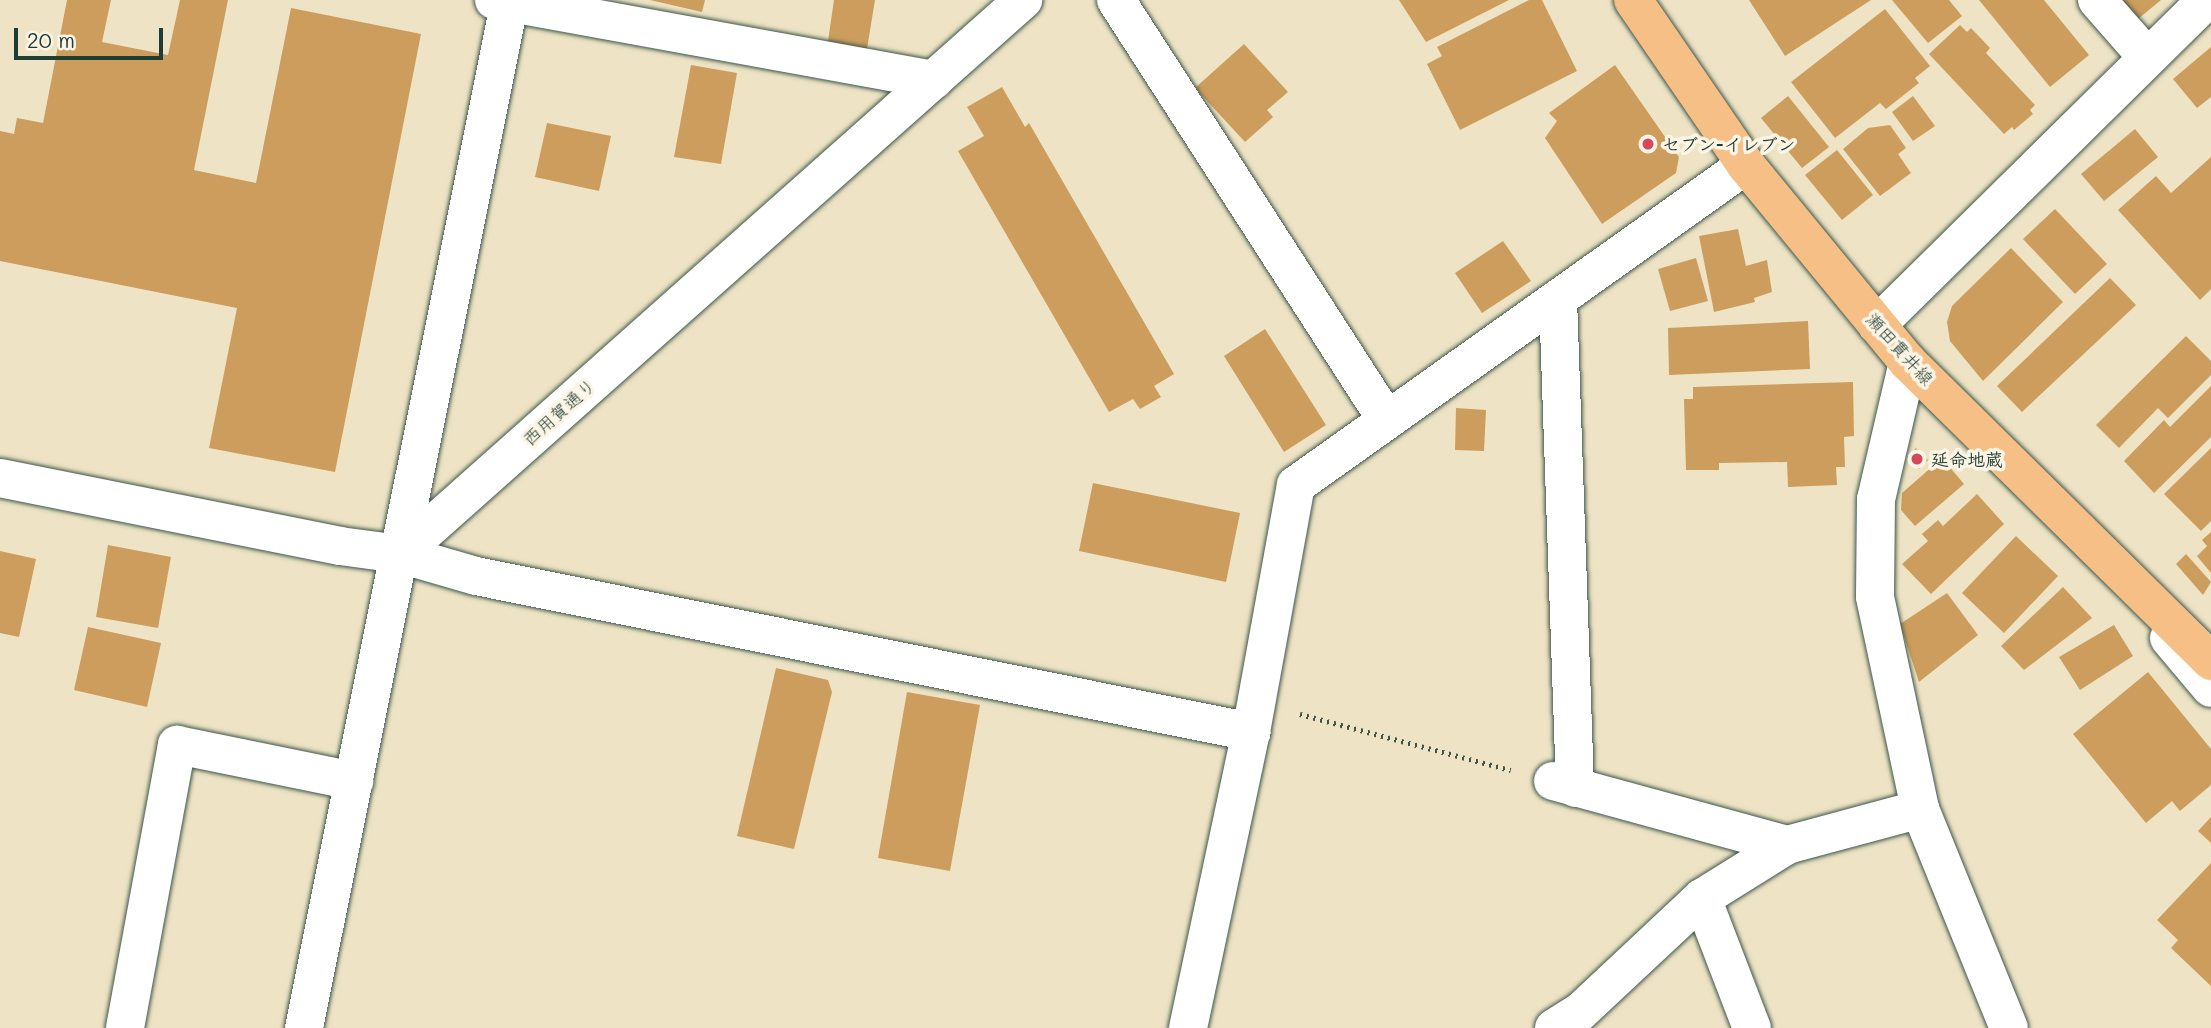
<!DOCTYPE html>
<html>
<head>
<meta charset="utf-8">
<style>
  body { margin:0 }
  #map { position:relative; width:2211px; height:1028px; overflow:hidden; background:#eee4c5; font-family:Mali,"Klee One",sans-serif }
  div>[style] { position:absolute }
  .building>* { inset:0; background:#cc9d5d }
  .path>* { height:4.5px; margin-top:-2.25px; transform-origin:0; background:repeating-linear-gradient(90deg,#3e564a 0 2px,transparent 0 7px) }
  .roads { filter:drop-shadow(0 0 2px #3e564a) drop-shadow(0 0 2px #3e564a) }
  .minor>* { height:38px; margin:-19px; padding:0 19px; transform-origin:19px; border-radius:19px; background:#fff }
  .major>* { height:38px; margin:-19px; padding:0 19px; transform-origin:19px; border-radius:19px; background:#f5bf86 }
  .dots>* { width:19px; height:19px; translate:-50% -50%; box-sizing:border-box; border:4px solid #fcf5e5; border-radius:50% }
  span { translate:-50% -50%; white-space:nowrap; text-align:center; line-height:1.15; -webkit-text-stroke:7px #fcf5e5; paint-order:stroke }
  .poi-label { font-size:18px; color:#1f3d34; font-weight:700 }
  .left { translate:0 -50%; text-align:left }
  .street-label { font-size:18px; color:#1f3d34 }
  .scale { position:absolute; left:14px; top:28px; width:149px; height:32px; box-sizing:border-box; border:4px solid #1f3d34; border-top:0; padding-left:9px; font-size:21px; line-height:24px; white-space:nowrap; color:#1f3d34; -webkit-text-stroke:5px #fcf5e5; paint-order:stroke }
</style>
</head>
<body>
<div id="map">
  <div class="building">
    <div style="clip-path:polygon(67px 0,111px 0,102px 42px,168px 55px,180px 0,228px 0,194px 170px,256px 183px,291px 8px,421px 34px,335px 472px,209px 448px,237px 308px,0 261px,0 131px,14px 134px,17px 118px,43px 123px)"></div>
    <div style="clip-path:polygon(650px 0,705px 0,702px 12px)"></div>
    <div style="clip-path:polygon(834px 0,875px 0,866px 55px,827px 48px)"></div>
    <div style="clip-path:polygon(1399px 0,1509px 0,1426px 42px)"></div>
    <div style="clip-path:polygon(1529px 0,1542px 0,1577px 71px,1460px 130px,1427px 64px,1442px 56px,1437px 47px)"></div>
    <div style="clip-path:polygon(1749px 0,1871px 0,1785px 56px)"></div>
    <div style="clip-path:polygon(1892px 0,1949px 0,1962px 16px,1928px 43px)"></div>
    <div style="clip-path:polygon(1979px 0,2044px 0,2089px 55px,2050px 87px)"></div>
    <div style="clip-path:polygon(2123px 0,2161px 0,2138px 19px)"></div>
    <div style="clip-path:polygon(1885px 9px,1930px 66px,1915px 78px,1919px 83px,1886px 109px,1880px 103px,1835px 138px,1791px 82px)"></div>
    <div style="clip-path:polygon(1960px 25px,1967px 32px,1971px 28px,1990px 48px,1986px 53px,2035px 105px,2030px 110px,2033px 114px,2014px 130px,2012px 127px,2004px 134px,1929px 54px)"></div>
    <div style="clip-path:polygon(1244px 44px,1288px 92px,1267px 110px,1273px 117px,1245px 142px,1195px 88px)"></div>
    <div style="clip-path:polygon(2211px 47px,2211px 97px,2197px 108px,2173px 79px)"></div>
    <div style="clip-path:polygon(691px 65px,737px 73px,721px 164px,674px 157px)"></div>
    <div style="clip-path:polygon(1615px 65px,1679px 157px,1676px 173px,1602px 224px,1545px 138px,1557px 121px,1549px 113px)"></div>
    <div style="clip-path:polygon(1002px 87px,1025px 127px,1029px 123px,1174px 374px,1154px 386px,1161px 397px,1140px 409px,1133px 399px,1109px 412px,958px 151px,984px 136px,967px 107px)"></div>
    <div style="clip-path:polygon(1788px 96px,1829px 147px,1802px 168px,1761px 118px)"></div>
    <div style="clip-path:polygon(1913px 96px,1935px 126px,1913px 141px,1892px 112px)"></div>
    <div style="clip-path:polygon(547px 123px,611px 136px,599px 191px,535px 177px)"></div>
    <div style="clip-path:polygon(1890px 125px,1906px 148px,1898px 154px,1911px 173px,1880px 196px,1843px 149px,1868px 128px)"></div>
    <div style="clip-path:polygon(2135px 129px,2158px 157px,2104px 201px,2081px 174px)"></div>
    <div style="clip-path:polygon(1837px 150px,1873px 195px,1842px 220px,1805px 175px)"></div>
    <div style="clip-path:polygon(2211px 157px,2211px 289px,2200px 300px,2118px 210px,2156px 176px,2171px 193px)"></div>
    <div style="clip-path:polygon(2055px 209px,2107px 264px,2075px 294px,2023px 239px)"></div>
    <div style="clip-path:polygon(1738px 229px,1746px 266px,1767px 260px,1772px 292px,1754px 298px,1755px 302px,1714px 312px,1699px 236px)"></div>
    <div style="clip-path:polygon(1503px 241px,1531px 281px,1482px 313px,1455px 273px)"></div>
    <div style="clip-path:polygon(2011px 248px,2063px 302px,1983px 381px,1950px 341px,1947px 322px,1952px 306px)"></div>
    <div style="clip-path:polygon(1696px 258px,1708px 301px,1670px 311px,1658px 269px)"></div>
    <div style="clip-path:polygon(2110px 278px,2136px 305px,2022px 412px,1997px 386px)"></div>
    <div style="clip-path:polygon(1808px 321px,1810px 369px,1669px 375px,1668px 328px)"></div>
    <div style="clip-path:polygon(1265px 329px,1326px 425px,1284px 452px,1224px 356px)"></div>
    <div style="clip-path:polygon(2186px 336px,2211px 361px,2211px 375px,2168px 418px,2158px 408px,2119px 448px,2096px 425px)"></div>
    <div style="clip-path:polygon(1853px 382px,1854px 436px,1844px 437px,1845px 467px,1836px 467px,1837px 485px,1788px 487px,1787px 462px,1719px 463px,1719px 470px,1686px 470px,1684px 399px,1693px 399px,1693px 387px)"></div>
    <div style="clip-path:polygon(2211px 386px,2211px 437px,2154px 493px,2124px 461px,2164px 420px,2170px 427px)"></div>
    <div style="clip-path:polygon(1456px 408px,1486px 410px,1484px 451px,1455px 450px)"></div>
    <div style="clip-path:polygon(1916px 448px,1928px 460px,1919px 469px,1907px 457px)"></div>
    <div style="clip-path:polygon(2211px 448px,2211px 521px,2201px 531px,2164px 494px)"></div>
    <div style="clip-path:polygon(1942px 458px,1964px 484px,1915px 526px,1901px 510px,1902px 493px)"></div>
    <div style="clip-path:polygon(1093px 483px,1240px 513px,1226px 582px,1079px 551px)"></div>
    <div style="clip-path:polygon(1977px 494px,2004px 524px,1931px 594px,1902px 564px,1928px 541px,1922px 534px,1938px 520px,1943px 526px)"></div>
    <div style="clip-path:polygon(2211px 532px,2211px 573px,2197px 556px,2207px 546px,2202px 540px)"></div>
    <div style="clip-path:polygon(2016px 536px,2058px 576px,2004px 633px,1962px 593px)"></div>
    <div style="clip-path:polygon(108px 545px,171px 557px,158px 628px,96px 617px)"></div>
    <div style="clip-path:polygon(0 551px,36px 559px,19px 637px,0 633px)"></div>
    <div style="clip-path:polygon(2186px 554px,2211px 582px,2203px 595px,2176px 564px)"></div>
    <div style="clip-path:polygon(2063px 587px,2092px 618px,2024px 670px,2001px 646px)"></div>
    <div style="clip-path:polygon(1947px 593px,1978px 635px,1919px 682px,1900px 624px)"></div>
    <div style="clip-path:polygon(2114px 625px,2133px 656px,2080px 690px,2059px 657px)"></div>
    <div style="clip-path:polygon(88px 627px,161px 643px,147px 707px,74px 690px)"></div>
    <div style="clip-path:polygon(776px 668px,828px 680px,832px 692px,794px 849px,737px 836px)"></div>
    <div style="clip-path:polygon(2148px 672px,2211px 749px,2211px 785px,2180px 811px,2172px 801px,2146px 823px,2073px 734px)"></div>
    <div style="clip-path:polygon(907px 692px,980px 705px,950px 871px,878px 858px)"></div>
    <div style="clip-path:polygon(2211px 817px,2211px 843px,2198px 831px)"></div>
    <div style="clip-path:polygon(2211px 863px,2211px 986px,2171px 948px,2178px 940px,2157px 920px)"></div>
  </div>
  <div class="path">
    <div style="left:1300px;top:714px;width:218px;rotate:14.9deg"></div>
  </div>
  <div class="roads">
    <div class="minor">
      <div style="left:494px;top:0;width:447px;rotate:10.3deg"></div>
      <div style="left:1116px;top:0;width:500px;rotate:57.2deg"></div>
      <div style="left:2097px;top:0;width:77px;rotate:48.7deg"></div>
      <div style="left:1558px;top:299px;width:489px;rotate:88deg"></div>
      <div style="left:1877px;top:325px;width:463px;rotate:-44.6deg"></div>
      <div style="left:1908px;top:362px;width:141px;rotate:103.1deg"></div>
      <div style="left:1876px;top:499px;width:98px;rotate:90.6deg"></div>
      <div style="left:1875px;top:597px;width:217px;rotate:78deg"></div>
      <div style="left:1920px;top:809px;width:236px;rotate:67.9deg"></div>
      <div style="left:0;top:478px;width:347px;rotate:11.3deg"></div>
      <div style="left:340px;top:546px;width:61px;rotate:7.6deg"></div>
      <div style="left:400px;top:554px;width:834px;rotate:-41.64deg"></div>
      <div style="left:400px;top:554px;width:79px;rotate:16.1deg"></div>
      <div style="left:476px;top:576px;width:791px;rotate:11.38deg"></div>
      <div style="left:2169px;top:638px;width:65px;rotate:50deg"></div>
      <div style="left:1553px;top:781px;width:243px;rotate:15.3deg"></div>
      <div style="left:1702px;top:898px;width:139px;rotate:69deg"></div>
      <div style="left:125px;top:1028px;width:288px;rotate:-79.6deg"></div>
      <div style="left:177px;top:745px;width:181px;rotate:11.5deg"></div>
      <div style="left:304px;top:1028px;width:1048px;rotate:-78.67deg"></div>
      <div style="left:1188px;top:1028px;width:303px;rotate:-78deg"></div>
      <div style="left:1251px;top:732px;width:251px;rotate:-79.7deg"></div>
      <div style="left:1296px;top:485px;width:552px;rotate:-35.42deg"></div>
      <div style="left:1554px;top:1028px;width:31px;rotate:-32deg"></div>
      <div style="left:1580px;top:1012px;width:167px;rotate:-43.1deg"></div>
      <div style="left:1702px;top:898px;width:100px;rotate:-31.9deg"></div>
      <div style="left:1787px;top:845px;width:138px;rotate:-15.1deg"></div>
    </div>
    <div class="major">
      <div style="left:1633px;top:0;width:200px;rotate:55.6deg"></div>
      <div style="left:1746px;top:165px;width:255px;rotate:50.6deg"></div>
      <div style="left:1908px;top:362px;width:426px;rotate:44.6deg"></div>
    </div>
  </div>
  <div class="dots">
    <div style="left:1648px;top:144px;background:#d1495b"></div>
    <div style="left:1917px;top:459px;background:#d1495b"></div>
  </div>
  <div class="poi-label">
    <span class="left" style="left:1662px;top:144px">セブン-イレブン</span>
    <span class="left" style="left:1931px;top:459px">延命地蔵</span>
  </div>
  <div class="street-label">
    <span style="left:1900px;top:349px;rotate:48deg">瀬田貫井線</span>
    <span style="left:559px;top:412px;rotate:-42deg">西用賀通り</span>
  </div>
  <div class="scale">20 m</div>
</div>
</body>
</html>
